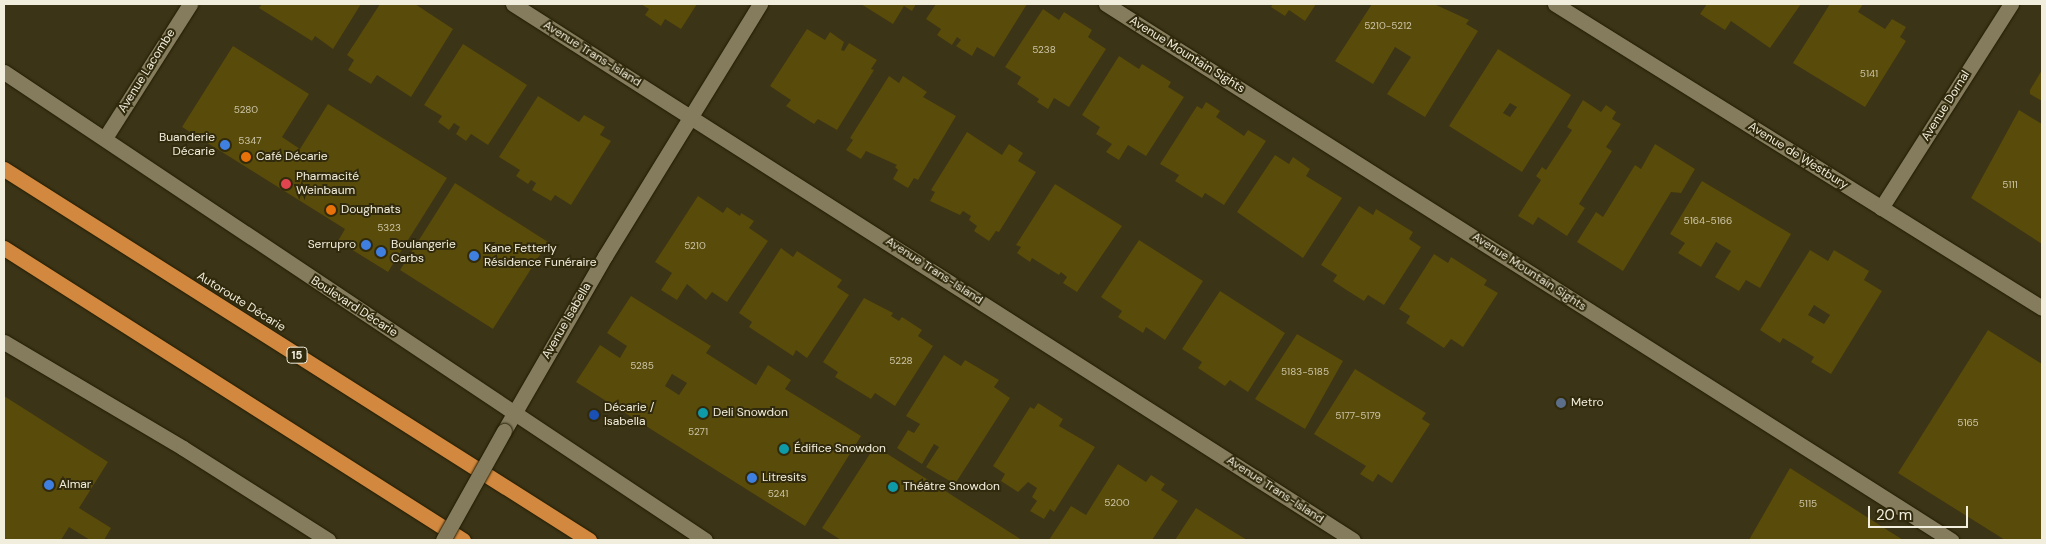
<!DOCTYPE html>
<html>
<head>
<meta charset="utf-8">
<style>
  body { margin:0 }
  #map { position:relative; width:2046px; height:544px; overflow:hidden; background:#3b3416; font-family:"DM Sans",sans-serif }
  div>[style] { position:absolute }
  .building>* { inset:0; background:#594b09 }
  .roads { filter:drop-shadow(0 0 1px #221b00) drop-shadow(0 0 1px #221b00) }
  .street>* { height:15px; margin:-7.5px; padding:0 7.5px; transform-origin:7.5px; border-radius:7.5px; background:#847c5d }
  .secondary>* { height:15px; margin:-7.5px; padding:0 7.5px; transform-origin:7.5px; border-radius:7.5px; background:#847c5d }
  .highway>* { height:15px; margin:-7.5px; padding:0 7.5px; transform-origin:7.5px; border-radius:7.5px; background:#d2883e }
  .bridges { filter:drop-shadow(0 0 1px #221b00) drop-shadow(0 0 1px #221b00) }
  .street-bridge>* { height:15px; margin:-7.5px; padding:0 7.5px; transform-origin:7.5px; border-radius:7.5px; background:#847c5d }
  .dots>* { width:14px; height:14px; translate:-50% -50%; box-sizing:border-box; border:2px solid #312a0c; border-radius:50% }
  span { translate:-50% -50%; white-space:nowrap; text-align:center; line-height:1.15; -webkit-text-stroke:4px #312a0c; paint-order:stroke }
  .number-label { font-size:10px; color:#ccc5a8 }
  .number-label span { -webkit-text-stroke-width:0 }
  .shield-label span { padding:1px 4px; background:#312a0c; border:1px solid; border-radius:4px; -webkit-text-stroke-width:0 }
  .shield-label { font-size:11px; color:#f2eedd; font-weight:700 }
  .street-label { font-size:12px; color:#f2eedd }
  .poi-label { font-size:12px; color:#f2eedd }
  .right { translate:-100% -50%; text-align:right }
  .left { translate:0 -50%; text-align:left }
  .frame { position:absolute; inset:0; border:5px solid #f2eedd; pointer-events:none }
  .scale { position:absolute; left:1868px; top:506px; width:100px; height:22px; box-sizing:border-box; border:2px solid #f2eedd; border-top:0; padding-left:6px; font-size:15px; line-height:18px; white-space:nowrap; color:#f2eedd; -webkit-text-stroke:4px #312a0c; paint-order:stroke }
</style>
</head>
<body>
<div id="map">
  <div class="building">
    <div style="clip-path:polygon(262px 4px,361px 4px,333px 49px,315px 36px,312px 41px,259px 8px)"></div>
    <div style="clip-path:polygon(380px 4px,415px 4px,453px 29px,411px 97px,377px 75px,371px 84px,348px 70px,354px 60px,347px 55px)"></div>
    <div style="clip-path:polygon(641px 4px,697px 4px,681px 29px,665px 19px,661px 26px,645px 15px,649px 9px)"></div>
    <div style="clip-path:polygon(861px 4px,916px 4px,912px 11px,904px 6px,893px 24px)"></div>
    <div style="clip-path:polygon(936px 4px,1027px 4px,994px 57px,977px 47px,972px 56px,956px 46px,961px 40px,957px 37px,952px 45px,937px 35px,941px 29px,926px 19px)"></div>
    <div style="clip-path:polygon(1273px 4px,1316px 4px,1305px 21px,1289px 10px,1285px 16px,1271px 7px)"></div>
    <div style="clip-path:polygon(1372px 4px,1434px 4px,1469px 20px,1466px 24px,1478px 31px,1425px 117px,1387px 94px,1411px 57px,1395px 47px,1373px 84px,1335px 61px)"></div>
    <div style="clip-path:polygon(1707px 4px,1801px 4px,1770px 48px,1731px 21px,1725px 30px,1700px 14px)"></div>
    <div style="clip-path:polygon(1830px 4px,1863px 4px,1858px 12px,1885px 29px,1892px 19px,1906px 27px,1900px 37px,1906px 41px,1865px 107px,1793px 63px)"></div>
    <div style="clip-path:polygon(1043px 9px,1059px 20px,1064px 12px,1092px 30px,1088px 37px,1106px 49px,1069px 107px,1054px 98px,1048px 109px,1037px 102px,1039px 99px,1017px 84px,1021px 77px,1005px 67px)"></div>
    <div style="clip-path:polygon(807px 29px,825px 40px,830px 32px,844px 42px,841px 50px,844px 51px,849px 43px,877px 60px,871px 69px,874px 70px,837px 130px,818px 119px,814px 124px,786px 106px,791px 100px,770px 86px)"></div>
    <div style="clip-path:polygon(463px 44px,527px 85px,488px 145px,471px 134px,466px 141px,456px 134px,460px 127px,454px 123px,449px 130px,438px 122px,442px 116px,424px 105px)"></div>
    <div style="clip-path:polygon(233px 46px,309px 94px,282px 137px,300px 149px,328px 104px,447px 178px,388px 272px,338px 241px,345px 229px,182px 127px)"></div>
    <div style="clip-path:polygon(evenodd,1498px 49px,1571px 95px,1522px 172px,1449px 126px,1498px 49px,1510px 103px,1517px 107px,1510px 117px,1503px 113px,1510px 103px)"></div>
    <div style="clip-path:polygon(1119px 56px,1139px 69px,1142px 64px,1171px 82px,1168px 87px,1184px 97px,1146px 156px,1128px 145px,1119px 160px,1106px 152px,1112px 144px,1096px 134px,1100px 127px,1082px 115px)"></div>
    <div style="clip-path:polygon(2042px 70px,2042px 101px,2030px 94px,2030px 90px)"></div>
    <div style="clip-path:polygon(889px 76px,899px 83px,903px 76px,927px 92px,923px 97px,956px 116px,918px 180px,914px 178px,908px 188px,893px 179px,898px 170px,895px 167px,897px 165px,866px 151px,861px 159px,846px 150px,853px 140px,850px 138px)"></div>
    <div style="clip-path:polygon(538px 96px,579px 122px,584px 115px,605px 127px,600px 135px,611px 141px,571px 205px,555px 195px,551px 201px,532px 190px,536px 183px,531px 180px,528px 184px,516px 176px,520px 170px,499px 157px)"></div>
    <div style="clip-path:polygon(1583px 100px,1601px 112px,1606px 105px,1616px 112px,1612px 119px,1621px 124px,1606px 147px,1612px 151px,1579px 204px,1585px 208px,1567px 236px,1538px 217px,1533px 225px,1518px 216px,1541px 180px,1536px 176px,1542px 167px,1546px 170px,1572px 130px,1567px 127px)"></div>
    <div style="clip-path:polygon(1206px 102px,1220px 111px,1216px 117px,1244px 136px,1248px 130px,1266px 141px,1224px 205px,1205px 193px,1202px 198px,1175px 181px,1179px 175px,1160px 164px,1197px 106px,1202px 109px)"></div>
    <div style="clip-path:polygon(2019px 110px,2042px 124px,2042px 244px,1971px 198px)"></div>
    <div style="clip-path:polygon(967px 132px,1002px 155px,1009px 144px,1023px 153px,1018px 161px,1036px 172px,999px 232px,996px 231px,989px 241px,974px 231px,977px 226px,969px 220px,971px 216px,963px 211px,960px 215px,930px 201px,935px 192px,931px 190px)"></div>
    <div style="clip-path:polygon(1655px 144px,1695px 169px,1681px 193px,1671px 192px,1623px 271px,1577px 242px,1596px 212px,1603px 217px,1635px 165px,1641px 169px)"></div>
    <div style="clip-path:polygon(1275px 155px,1289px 164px,1293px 157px,1310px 169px,1306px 176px,1342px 198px,1303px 258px,1237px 212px)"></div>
    <div style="clip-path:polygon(1702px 181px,1791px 234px,1760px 288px,1746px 280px,1739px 291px,1715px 277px,1731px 251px,1716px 242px,1701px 267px,1678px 253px,1685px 243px,1670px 234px)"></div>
    <div style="clip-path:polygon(455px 183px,548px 242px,493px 329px,400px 270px)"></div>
    <div style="clip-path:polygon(1055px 184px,1122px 226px,1077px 292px,1063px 283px,1067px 277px,1061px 272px,1059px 275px,1032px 258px,1030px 262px,1017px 253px,1021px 247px,1016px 245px)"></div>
    <div style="clip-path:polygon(698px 196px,723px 213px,727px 207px,740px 216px,741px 213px,754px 221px,749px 228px,768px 241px,727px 302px,712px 292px,706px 300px,687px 284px,677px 300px,661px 290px,672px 273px,655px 262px)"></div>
    <div style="clip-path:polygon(1359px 206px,1373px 215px,1376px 209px,1413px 232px,1409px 239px,1421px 247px,1384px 305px,1368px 295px,1364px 301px,1348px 291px,1333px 281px,1337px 275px,1321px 265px)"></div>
    <div style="clip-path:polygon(1139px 240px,1203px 281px,1165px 340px,1146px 327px,1143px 333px,1118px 317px,1122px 311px,1101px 297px)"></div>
    <div style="clip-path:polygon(781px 248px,793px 257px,797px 251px,842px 280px,837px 287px,849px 295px,807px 358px,796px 350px,793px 356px,749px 327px,752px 322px,739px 313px)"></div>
    <div style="clip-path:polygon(evenodd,1810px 250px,1828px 261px,1834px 250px,1869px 271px,1864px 280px,1882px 291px,1831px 374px,1811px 362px,1814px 357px,1798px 347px,1783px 338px,1780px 343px,1760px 330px,1810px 250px,1814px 305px,1830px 315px,1824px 324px,1808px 315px,1814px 305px)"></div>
    <div style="clip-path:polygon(1434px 254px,1448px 263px,1451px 257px,1487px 280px,1484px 285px,1498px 293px,1463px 347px,1451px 339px,1444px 348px,1406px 323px,1410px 316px,1399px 309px)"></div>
    <div style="clip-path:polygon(1220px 291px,1285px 333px,1248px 392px,1230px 380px,1225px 386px,1198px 368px,1202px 362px,1182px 349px)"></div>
    <div style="clip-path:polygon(evenodd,631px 296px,711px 346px,706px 353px,756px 385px,768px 365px,791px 380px,785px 389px,861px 436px,805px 526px,576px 382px,600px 345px,620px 358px,627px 346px,607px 333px,631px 296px,672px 374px,687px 383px,679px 395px,665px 386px,672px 374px)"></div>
    <div style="clip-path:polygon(864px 298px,893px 313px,891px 316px,899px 321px,902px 317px,922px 330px,918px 336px,933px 346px,895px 406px,875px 393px,871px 399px,835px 377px,838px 372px,823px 362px)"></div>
    <div style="clip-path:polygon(1988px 330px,2042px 364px,2042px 540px,2005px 540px,1898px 473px)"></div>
    <div style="clip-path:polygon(1297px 334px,1343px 361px,1305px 429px,1255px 399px)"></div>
    <div style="clip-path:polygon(944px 355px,961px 366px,965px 360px,999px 380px,994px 387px,1010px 398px,955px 484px,926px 467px,939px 447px,934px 444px,922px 464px,897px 448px,908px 430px,914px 433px,920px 424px,906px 416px)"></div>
    <div style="clip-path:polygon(1355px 369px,1426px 413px,1422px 419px,1430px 424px,1392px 483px,1378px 474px,1373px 482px,1360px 474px,1366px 466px,1314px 434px)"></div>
    <div style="clip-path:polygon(4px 396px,108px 462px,79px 508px,111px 528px,104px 540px,90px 540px,69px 527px,61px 540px,4px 540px)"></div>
    <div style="clip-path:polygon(1038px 403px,1063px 419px,1059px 426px,1095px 447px,1054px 512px,1050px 509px,1044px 519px,1030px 511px,1037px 501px,1032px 497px,1037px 488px,1028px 482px,1018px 492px,1001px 481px,1005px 474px,993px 466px,1030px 407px,1034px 409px)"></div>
    <div style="clip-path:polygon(875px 446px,1022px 540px,841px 540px,822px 528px)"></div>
    <div style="clip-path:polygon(1118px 464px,1146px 482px,1151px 475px,1165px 484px,1161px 490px,1178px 501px,1152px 540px,1049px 540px,1071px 506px,1086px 515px)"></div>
    <div style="clip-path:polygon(1790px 468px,1903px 540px,1749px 540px)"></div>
    <div style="clip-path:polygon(1196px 508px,1229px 529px,1247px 540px,1175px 540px)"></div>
  </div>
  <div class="roads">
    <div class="street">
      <div style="left:513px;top:4px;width:996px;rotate:32.54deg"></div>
      <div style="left:1106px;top:4px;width:1001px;rotate:32.39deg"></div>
      <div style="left:1555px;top:4px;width:574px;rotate:31.97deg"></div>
      <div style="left:105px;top:138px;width:159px;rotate:-57.6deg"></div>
      <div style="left:1881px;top:208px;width:242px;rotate:-57.5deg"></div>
      <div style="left:504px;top:431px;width:202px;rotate:-60deg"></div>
      <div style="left:605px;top:256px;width:296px;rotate:-58.4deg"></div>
    </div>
    <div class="secondary">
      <div style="left:4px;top:72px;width:843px;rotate:33.73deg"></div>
      <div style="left:4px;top:342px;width:208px;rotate:30.6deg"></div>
      <div style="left:183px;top:448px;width:172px;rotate:32.4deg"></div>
    </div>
    <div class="highway">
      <div style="left:4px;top:169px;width:693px;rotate:32.38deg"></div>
      <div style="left:4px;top:248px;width:544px;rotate:32.46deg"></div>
    </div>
  </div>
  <div class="bridges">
    <div class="street-bridge">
      <div style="left:443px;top:540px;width:125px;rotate:-60.8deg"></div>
    </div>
  </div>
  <div class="dots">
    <div style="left:225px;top:145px;background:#3f7fe0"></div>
    <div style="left:246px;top:157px;background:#e8710a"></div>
    <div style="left:286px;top:184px;background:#e0444e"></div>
    <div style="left:331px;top:210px;background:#e8710a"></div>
    <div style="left:366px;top:245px;background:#3f7fe0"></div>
    <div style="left:381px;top:252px;background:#3f7fe0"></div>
    <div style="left:474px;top:256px;background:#3f7fe0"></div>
    <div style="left:1561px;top:403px;background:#5c6f8a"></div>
    <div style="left:703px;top:413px;background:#0f9aa8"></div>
    <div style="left:594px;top:415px;background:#1a4fb4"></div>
    <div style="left:784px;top:449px;background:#0f9aa8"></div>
    <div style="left:752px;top:478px;background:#3f7fe0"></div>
    <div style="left:49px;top:485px;background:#3f7fe0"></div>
    <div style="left:893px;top:487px;background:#0f9aa8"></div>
  </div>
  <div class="number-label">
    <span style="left:1388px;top:26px">5210-5212</span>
    <span style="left:1044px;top:50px">5238</span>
    <span style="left:1869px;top:74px">5141</span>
    <span style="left:246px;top:110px">5280</span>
    <span style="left:250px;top:141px">5347</span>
    <span style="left:2010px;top:185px">5111</span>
    <span style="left:1708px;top:221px">5164-5166</span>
    <span style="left:389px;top:228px">5323</span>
    <span style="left:695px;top:246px">5210</span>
    <span style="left:901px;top:361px">5228</span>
    <span style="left:642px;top:366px">5285</span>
    <span style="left:1305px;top:372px">5183-5185</span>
    <span style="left:1358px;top:416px">5177-5179</span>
    <span style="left:1968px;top:423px">5165</span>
    <span style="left:698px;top:432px">5271</span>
    <span style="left:778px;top:494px">5241</span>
    <span style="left:1117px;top:503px">5200</span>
    <span style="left:1808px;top:504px">5115</span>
  </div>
  <div class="shield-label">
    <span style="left:297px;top:355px">15</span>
  </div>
  <div class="street-label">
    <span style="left:592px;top:54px;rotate:32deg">Avenue Trans-Island</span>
    <span style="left:1187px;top:55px;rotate:32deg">Avenue Mountain Sights</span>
    <span style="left:147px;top:71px;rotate:-58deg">Avenue Lacombe</span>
    <span style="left:1946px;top:106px;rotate:-58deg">Avenue Dornal</span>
    <span style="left:1798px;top:156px;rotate:32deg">Avenue de Westbury</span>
    <span style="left:934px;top:271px;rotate:33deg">Avenue Trans-Island</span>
    <span style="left:1529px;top:272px;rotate:33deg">Avenue Mountain Sights</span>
    <span style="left:241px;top:302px;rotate:32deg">Autoroute Décarie</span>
    <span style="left:354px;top:307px;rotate:33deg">Boulevard Décarie</span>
    <span style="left:567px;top:321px;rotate:-60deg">Avenue Isabella</span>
    <span style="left:1275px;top:490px;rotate:33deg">Avenue Trans-Island</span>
  </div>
  <div class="poi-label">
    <span class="right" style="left:215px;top:145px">Buanderie<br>Décarie</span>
    <span class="left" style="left:256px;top:157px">Café Décarie</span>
    <span class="left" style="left:296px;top:184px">Pharmacité<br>Weinbaum</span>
    <span class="left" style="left:341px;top:210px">Doughnats</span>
    <span class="right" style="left:356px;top:245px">Serrupro</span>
    <span class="left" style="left:391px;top:252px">Boulangerie<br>Carbs</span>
    <span class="left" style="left:484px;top:256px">Kane Fetterly<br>Résidence Funéraire</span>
    <span class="left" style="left:1571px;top:403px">Metro</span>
    <span class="left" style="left:604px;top:415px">Décarie /<br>Isabella</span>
    <span class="left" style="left:713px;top:413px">Deli Snowdon</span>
    <span class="left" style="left:794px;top:449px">Édifice Snowdon</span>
    <span class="left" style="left:762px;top:478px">Litresits</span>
    <span class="left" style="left:59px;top:485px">Almar</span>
    <span class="left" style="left:903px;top:487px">Théâtre Snowdon</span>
  </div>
  <div class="frame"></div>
  <div class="scale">20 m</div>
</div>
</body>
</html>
